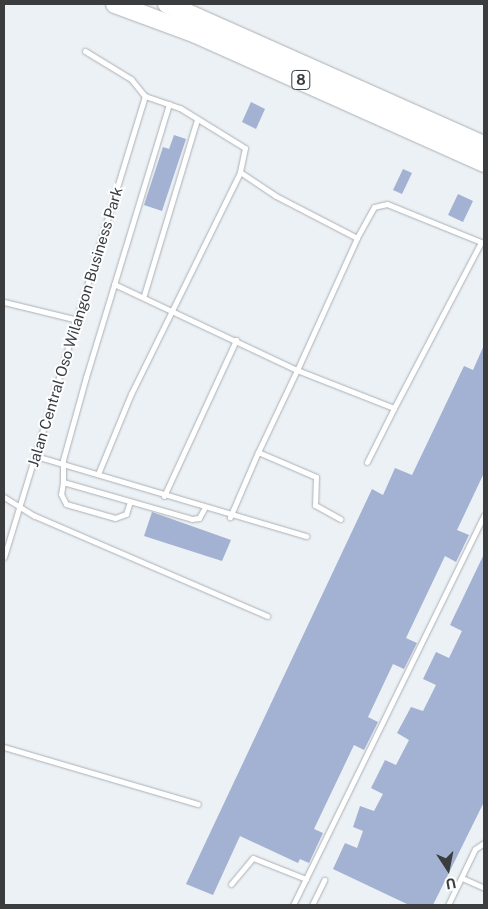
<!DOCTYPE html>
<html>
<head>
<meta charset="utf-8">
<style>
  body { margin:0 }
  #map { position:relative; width:488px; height:909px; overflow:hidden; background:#ecf1f5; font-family:"Public Sans",sans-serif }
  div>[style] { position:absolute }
  .building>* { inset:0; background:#a3b1d2 }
  .roads { filter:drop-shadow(0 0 1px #abb0b4) drop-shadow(0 0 1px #abb0b4) }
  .lane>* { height:5px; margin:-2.5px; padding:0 2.5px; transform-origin:2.5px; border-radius:2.5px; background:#fff }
  .highway>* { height:18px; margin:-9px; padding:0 9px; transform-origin:9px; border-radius:9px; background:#fff }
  span { translate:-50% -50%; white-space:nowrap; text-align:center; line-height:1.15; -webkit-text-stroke:4px #fdfeff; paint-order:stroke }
  .shield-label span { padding:1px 4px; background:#fdfeff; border:1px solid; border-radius:4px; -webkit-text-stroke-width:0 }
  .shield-label { font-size:14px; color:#3a3c3e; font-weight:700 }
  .street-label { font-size:15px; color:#3a3c3e }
  .frame { position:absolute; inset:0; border:5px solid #3a3c3e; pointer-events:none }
  .north { position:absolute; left:423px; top:844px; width:50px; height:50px; -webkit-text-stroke:4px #fdfeff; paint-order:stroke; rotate:169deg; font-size:14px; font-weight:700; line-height:20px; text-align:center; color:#3a3c3e }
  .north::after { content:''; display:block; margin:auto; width:18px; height:22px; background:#3a3c3e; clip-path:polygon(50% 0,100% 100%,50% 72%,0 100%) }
</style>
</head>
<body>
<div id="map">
  <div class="building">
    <div style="clip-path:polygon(251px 102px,265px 109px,256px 129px,242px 122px)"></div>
    <div style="clip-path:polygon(174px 135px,186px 139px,162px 211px,144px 205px,163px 147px,169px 149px)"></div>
    <div style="clip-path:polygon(403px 169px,412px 173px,402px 194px,393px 190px)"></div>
    <div style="clip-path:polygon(458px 194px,473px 201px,463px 222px,448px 215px)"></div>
    <div style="clip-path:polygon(484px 345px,484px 473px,457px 530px,469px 535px,456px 562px,445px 556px,406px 638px,417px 643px,404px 669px,393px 664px,368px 717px,378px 722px,364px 750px,354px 745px,314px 829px,323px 833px,309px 863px,300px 859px,298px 863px,240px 836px,213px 895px,186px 884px,372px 489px,383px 495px,395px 468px,412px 475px,464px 366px,473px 370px)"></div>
    <div style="clip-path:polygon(152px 512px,231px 540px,222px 561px,144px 536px)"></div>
    <div style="clip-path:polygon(484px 554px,484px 802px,433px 905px,409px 905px,333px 869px,345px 843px,357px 848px,363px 831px,353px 827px,360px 806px,374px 811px,383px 794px,371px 788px,385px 760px,396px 765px,409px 740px,397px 733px,411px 707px,423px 711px,436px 685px,423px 679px,436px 652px,449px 658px,462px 631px,450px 625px)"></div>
  </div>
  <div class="roads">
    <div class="lane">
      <div style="left:85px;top:51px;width:54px;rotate:31.3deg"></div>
      <div style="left:131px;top:79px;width:22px;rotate:51deg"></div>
      <div style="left:145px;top:96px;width:37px;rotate:19deg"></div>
      <div style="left:180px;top:108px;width:76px;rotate:31.6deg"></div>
      <div style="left:245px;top:148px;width:25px;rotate:102deg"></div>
      <div style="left:240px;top:172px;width:43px;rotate:33.7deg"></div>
      <div style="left:276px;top:196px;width:91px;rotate:27.4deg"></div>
      <div style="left:169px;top:104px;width:285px;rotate:106.9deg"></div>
      <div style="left:86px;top:377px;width:86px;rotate:105.5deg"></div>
      <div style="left:63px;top:460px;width:22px;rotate:90deg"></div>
      <div style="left:63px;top:482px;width:134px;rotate:16deg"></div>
      <div style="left:192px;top:519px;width:7px;rotate:-8deg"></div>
      <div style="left:199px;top:518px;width:10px;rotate:-61deg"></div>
      <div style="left:114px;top:284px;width:202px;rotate:25.2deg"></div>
      <div style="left:297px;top:370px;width:104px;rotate:21.4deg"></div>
      <div style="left:394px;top:408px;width:187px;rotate:-62.3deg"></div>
      <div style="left:481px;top:242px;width:101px;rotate:-158deg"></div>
      <div style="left:387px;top:204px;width:13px;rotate:167deg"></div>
      <div style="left:374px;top:207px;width:35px;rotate:119deg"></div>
      <div style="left:357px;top:238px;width:145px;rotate:114.4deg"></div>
      <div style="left:297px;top:370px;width:91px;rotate:115.4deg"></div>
      <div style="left:258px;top:452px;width:71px;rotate:113.3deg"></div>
      <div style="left:144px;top:295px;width:183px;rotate:-73.2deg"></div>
      <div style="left:4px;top:302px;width:76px;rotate:13.7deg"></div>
      <div style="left:258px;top:452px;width:63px;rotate:23.3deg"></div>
      <div style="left:316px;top:477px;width:28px;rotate:92deg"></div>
      <div style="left:315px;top:505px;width:29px;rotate:29deg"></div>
      <div style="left:36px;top:456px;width:282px;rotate:16.5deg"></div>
      <div style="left:367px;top:462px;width:60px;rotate:-63.4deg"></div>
      <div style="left:98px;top:474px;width:87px;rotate:-67.6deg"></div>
      <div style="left:131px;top:394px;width:247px;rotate:-63.8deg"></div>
      <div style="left:63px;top:482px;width:12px;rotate:99deg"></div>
      <div style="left:61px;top:494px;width:11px;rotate:63deg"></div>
      <div style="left:66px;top:504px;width:51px;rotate:15.9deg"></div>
      <div style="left:115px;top:518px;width:12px;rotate:-20deg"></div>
      <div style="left:126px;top:514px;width:13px;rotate:-72deg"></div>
      <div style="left:164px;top:496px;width:172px;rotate:-65.2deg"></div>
      <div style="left:4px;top:497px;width:36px;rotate:32deg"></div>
      <div style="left:35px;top:516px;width:253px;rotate:23.3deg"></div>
      <div style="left:4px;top:557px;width:482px;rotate:-73deg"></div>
      <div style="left:4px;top:747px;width:202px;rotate:16.4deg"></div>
      <div style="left:462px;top:878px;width:24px;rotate:24deg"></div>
      <div style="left:231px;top:884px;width:34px;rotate:-50deg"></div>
      <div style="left:253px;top:858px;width:57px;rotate:21.6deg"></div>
      <div style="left:293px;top:905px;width:434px;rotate:-63.9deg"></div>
      <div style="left:312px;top:905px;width:28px;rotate:-64deg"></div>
      <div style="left:448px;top:905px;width:62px;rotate:-64.3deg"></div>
      <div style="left:475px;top:849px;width:11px;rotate:-34deg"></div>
    </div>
    <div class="highway">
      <div style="left:115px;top:4px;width:86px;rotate:20.3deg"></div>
      <div style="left:196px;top:34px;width:316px;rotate:24.1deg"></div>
      <div style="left:167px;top:4px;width:347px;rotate:24deg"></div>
    </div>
  </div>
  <div class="shield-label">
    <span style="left:301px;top:80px">8</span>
  </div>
  <div class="street-label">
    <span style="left:75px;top:327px;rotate:-73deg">Jalan Central Oso Wilangon Business Park</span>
  </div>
  <div class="frame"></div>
  <div class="north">U</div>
</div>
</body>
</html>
